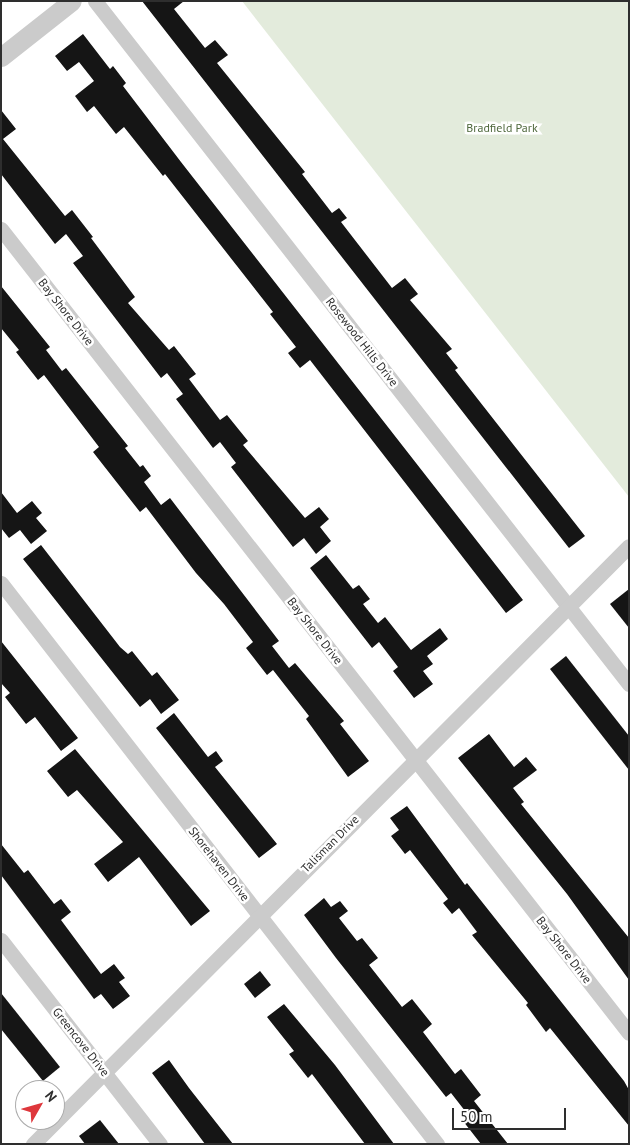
<!DOCTYPE html>
<html>
<head>
<meta charset="utf-8">
<style>
  body { margin:0 }
  #map { position:relative; width:630px; height:1145px; overflow:hidden; background:#fff; font-family:"PT Sans",sans-serif }
  div>[style] { position:absolute }
  .green>* { inset:0; background:#e3ebdc }
  .building>* { inset:0; background:#151515 }
  .minor>* { height:15px; margin:-7.5px; padding:0 7.5px; transform-origin:7.5px; border-radius:7.5px; background:#cbcbcb }
  .tertiary>* { height:19px; margin:-9.5px; padding:0 9.5px; transform-origin:9.5px; border-radius:9.5px; background:#cbcbcb }
  span { translate:-50% -50%; white-space:nowrap; text-align:center; line-height:1.15; -webkit-text-stroke:5px #fff; paint-order:stroke }
  .park-label { font-size:12px; color:#4f683d }
  .street-label { font-size:12px; color:#2e2e2e }
  .frame { position:absolute; inset:0; border:2px solid #2e2e2e; pointer-events:none }
  .north { position:absolute; left:15px; top:1080px; width:50px; height:50px; box-sizing:border-box; background:#fff; border:1px solid #ababab; border-radius:50%; rotate:52deg; font-size:14px; font-weight:700; line-height:20px; text-align:center; color:#2e2e2e }
  .north::after { content:''; display:block; margin:auto; width:18px; height:22px; background:#de373c; clip-path:polygon(50% 0,100% 100%,50% 72%,0 100%) }
  .scale { position:absolute; left:452px; top:1108px; width:114px; height:22px; box-sizing:border-box; border:2px solid #2e2e2e; border-top:0; padding-left:6px; font-size:15px; line-height:18px; white-space:nowrap; color:#2e2e2e; -webkit-text-stroke:4px #fff; paint-order:stroke }
</style>
</head>
<body>
<div id="map">
  <div class="green">
    <div style="clip-path:polygon(242px 1px,629px 1px,629px 497px)"></div>
  </div>
  <div class="building">
    <div style="clip-path:polygon(142px 1px,184px 1px,174px 9px,205px 48px,215px 40px,228px 55px,217px 63px,305px 172px,302px 174px,332px 213px,339px 208px,347px 218px,341px 222px,392px 288px,405px 278px,418px 294px,410px 300px,452px 349px,446px 353px,458px 368px,455px 370px,585px 536px,569px 548px)"></div>
    <div style="clip-path:polygon(83px 34px,110px 69px,113px 66px,126px 83px,123px 86px,181px 162px,523px 600px,506px 613px,310px 360px,300px 368px,288px 353px,296px 347px,270px 314px,273px 312px,165px 174px,163px 176px,124px 127px,116px 134px,94px 106px,87px 112px,75px 96px,94px 81px,79px 62px,67px 71px,55px 56px)"></div>
    <div style="clip-path:polygon(1px 110px,16px 129px,3px 139px,65px 216px,72px 210px,93px 237px,91px 238px,135px 297px,128px 303px,169px 350px,174px 346px,196px 374px,189px 379px,220px 420px,227px 415px,248px 441px,243px 445px,305px 518px,319px 507px,329px 519px,320px 527px,331px 541px,316px 554px,304px 538px,293px 547px,231px 467px,236px 463px,220px 442px,213px 448px,176px 399px,183px 394px,167px 373px,161px 378px,73px 263px,83px 256px,66px 234px,55px 244px,1px 174px)"></div>
    <div style="clip-path:polygon(1px 286px,50px 347px,46px 350px,62px 371px,66px 368px,128px 446px,125px 448px,140px 467px,143px 465px,151px 476px,144px 482px,161px 505px,170px 498px,279px 641px,272px 646px,289px 668px,295px 663px,344px 721px,340px 724px,369px 761px,348px 777px,306px 719px,309px 716px,273px 670px,267px 675px,246px 648px,253px 642px,224px 604px,196px 573px,146px 507px,140px 512px,93px 452px,99px 447px,44px 375px,38px 380px,16px 352px,19px 350px,1px 328px)"></div>
    <div style="clip-path:polygon(1px 492px,17px 513px,32px 501px,42px 513px,36px 518px,47px 531px,31px 544px,20px 530px,9px 538px,1px 528px)"></div>
    <div style="clip-path:polygon(41px 545px,120px 647px,128px 654px,132px 651px,152px 676px,157px 672px,179px 700px,161px 714px,150px 699px,140px 707px,23px 559px)"></div>
    <div style="clip-path:polygon(326px 555px,353px 589px,359px 585px,370px 599px,363px 604px,378px 623px,385px 617px,411px 650px,440px 628px,448px 639px,427px 656px,433px 664px,423px 671px,433px 684px,414px 698px,393px 671px,398px 667px,379px 642px,372px 648px,310px 568px)"></div>
    <div style="clip-path:polygon(629px 589px,629px 628px,610px 604px)"></div>
    <div style="clip-path:polygon(1px 641px,78px 738px,61px 751px,35px 717px,26px 724px,5px 697px,10px 693px,1px 683px)"></div>
    <div style="clip-path:polygon(566px 656px,629px 736px,629px 770px,550px 669px)"></div>
    <div style="clip-path:polygon(174px 713px,208px 757px,216px 751px,223px 761px,215px 767px,277px 844px,259px 858px,156px 728px)"></div>
    <div style="clip-path:polygon(489px 734px,514px 767px,526px 757px,537px 770px,513px 788px,524px 802px,521px 804px,629px 938px,629px 980px,567px 894px,458px 758px)"></div>
    <div style="clip-path:polygon(75px 749px,210px 911px,191px 926px,139px 857px,108px 882px,94px 864px,123px 842px,77px 790px,68px 797px,47px 771px)"></div>
    <div style="clip-path:polygon(407px 806px,465px 885px,467px 883px,624px 1081px,629px 1090px,629px 1126px,550px 1028px,546px 1032px,526px 1005px,528px 1003px,472px 935px,477px 932px,459px 908px,452px 914px,443px 903px,448px 899px,410px 850px,405px 854px,391px 836px,399px 830px,390px 818px)"></div>
    <div style="clip-path:polygon(1px 844px,24px 873px,28px 870px,54px 904px,61px 899px,71px 912px,61px 920px,101px 974px,114px 964px,125px 978px,119px 982px,130px 996px,113px 1009px,101px 994px,94px 999px,1px 875px)"></div>
    <div style="clip-path:polygon(324px 898px,331px 907px,340px 901px,348px 911px,339px 918px,357px 941px,362px 938px,378px 958px,369px 965px,402px 1007px,412px 999px,432px 1024px,423px 1032px,455px 1074px,461px 1069px,481px 1095px,474px 1101px,508px 1144px,481px 1144px,463px 1121px,469px 1116px,451px 1093px,446px 1097px,336px 958px,304px 915px)"></div>
    <div style="clip-path:polygon(260px 971px,271px 985px,255px 998px,244px 984px)"></div>
    <div style="clip-path:polygon(1px 993px,60px 1067px,43px 1081px,1px 1029px)"></div>
    <div style="clip-path:polygon(284px 1004px,335px 1065px,394px 1144px,365px 1144px,312px 1074px,308px 1078px,289px 1054px,294px 1051px,267px 1017px)"></div>
    <div style="clip-path:polygon(169px 1060px,189px 1088px,233px 1144px,205px 1144px,152px 1073px)"></div>
    <div style="clip-path:polygon(100px 1120px,119px 1144px,85px 1144px,79px 1136px)"></div>
  </div>
  <div class="minor">
    <div style="left:95px;top:1px;width:867px;rotate:51.98deg"></div>
    <div style="left:1px;top:229px;width:1020px;rotate:52.01deg"></div>
    <div style="left:1px;top:583px;width:711px;rotate:52.15deg"></div>
    <div style="left:1px;top:940px;width:259px;rotate:52.1deg"></div>
    <div style="left:33px;top:1144px;width:844px;rotate:-45.1deg"></div>
  </div>
  <div class="tertiary">
    <div style="left:1px;top:57px;width:90px;rotate:-38.3deg"></div>
  </div>
  <div class="park-label">
    <span style="left:502px;top:128px">Bradfield Park</span>
  </div>
  <div class="street-label">
    <span style="left:66px;top:312px;rotate:52deg">Bay Shore Drive</span>
    <span style="left:362px;top:342px;rotate:52deg">Rosewood Hills Drive</span>
    <span style="left:315px;top:631px;rotate:52deg">Bay Shore Drive</span>
    <span style="left:330px;top:844px;rotate:-45deg">Talisman Drive</span>
    <span style="left:219px;top:864px;rotate:52deg">Shorehaven Drive</span>
    <span style="left:564px;top:950px;rotate:52deg">Bay Shore Drive</span>
    <span style="left:81px;top:1042px;rotate:52deg">Greencove Drive</span>
  </div>
  <div class="frame"></div>
  <div class="north">N</div>
  <div class="scale">50 m</div>
</div>
</body>
</html>
